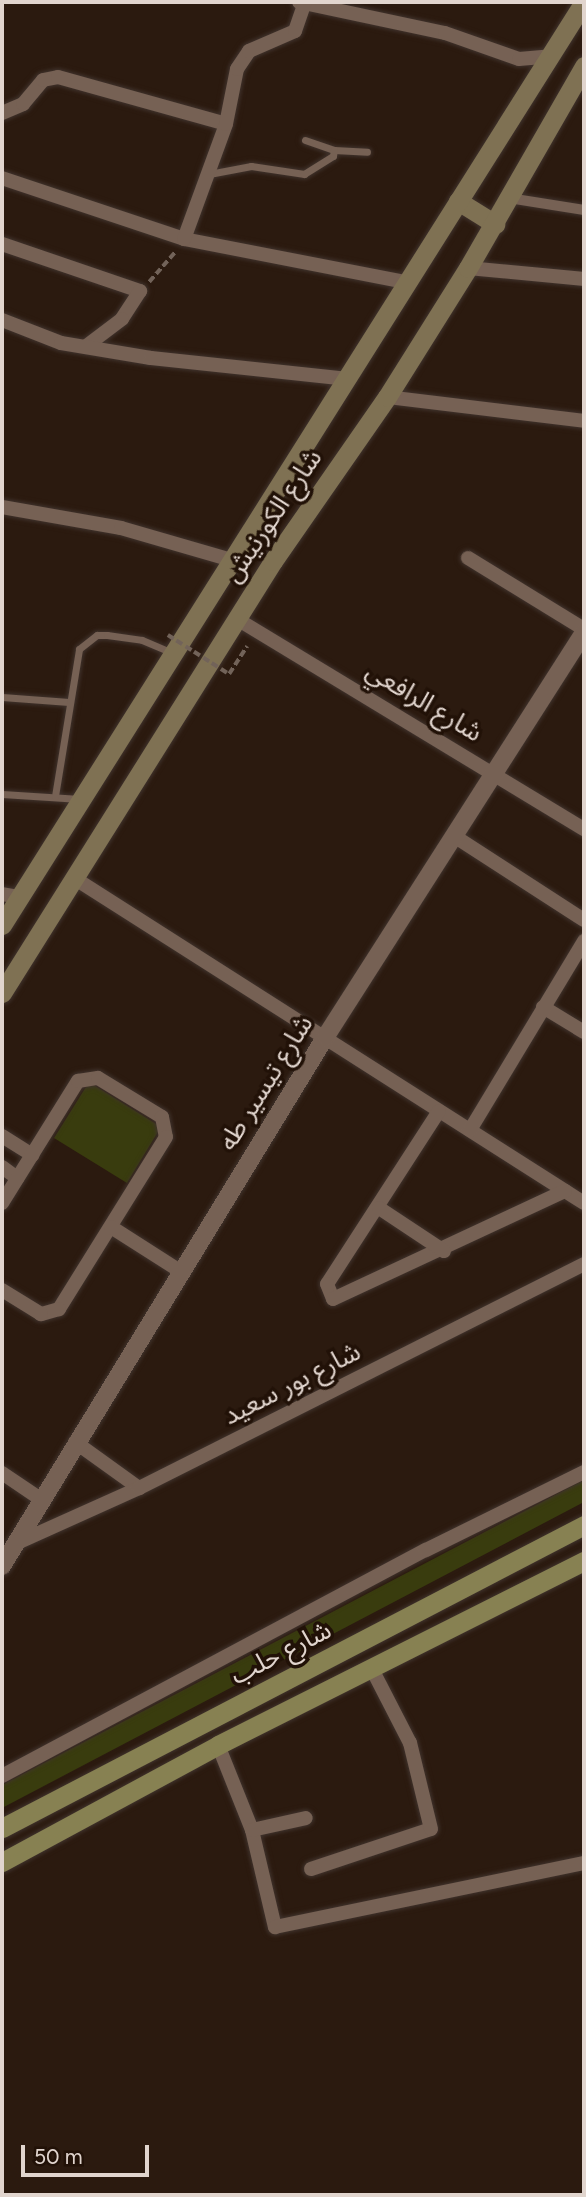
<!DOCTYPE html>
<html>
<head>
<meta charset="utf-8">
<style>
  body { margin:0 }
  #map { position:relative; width:586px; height:2197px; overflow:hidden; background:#2b1a0f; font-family:Figtree,"Noto Sans Arabic",sans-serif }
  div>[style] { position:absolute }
  .green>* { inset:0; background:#393c0e }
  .path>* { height:3.5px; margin-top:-1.75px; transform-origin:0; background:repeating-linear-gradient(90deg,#726359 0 7px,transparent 0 10.5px) }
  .roads { filter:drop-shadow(0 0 2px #40332d) drop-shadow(0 0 2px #40332d) }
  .service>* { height:7px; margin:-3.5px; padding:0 3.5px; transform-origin:3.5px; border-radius:3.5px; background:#766154 }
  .pedestrian>* { height:10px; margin:-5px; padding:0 5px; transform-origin:5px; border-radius:5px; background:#766154 }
  .minor>* { height:14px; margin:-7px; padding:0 7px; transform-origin:7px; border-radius:7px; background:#766154 }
  .tertiary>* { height:18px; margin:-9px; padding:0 9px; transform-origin:9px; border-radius:9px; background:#766154 }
  .secondary>* { height:19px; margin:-9.5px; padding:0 9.5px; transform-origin:9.5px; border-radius:9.5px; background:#7f7153 }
  .primary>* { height:19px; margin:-9.5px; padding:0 9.5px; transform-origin:9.5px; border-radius:9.5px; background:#878152 }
  .path-bridge>* { height:3.5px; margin-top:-1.75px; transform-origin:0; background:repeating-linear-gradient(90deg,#726359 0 7px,transparent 0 10.5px) }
  span { translate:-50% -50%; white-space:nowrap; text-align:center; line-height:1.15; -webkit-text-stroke:7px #211107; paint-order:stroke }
  .street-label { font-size:26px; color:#e1d5ce }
  .frame { position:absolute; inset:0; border:4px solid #e1d5ce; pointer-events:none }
  .scale { position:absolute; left:21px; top:2145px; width:128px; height:32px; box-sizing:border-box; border:4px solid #e1d5ce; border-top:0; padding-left:9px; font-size:21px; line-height:24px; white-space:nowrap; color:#e1d5ce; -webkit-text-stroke:5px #211107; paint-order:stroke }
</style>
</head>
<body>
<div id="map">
  <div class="green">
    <div style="clip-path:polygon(89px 1082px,161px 1127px,127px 1183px,54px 1138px)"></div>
    <div style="clip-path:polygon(584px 1480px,584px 1502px,2px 1808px,2px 1785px)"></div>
  </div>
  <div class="path">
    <div style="left:149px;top:282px;width:41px;rotate:-48.9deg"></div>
    <div style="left:229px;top:674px;width:33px;rotate:-57deg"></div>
  </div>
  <div class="roads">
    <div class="service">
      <div style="left:305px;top:140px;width:31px;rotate:19deg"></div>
      <div style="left:334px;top:150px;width:33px;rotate:3deg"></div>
      <div style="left:209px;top:174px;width:43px;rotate:-10.8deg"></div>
      <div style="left:251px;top:166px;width:54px;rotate:8.6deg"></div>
      <div style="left:304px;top:174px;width:34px;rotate:-32deg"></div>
      <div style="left:333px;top:156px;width:6px;rotate:-81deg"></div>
      <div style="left:2px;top:697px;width:67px;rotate:4.3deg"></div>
      <div style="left:2px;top:794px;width:78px;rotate:3.7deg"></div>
      <div style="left:55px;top:796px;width:149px;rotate:-80.7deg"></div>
      <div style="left:79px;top:649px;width:23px;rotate:-38deg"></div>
      <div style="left:97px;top:635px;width:10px"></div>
      <div style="left:107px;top:635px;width:35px;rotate:8deg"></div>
      <div style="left:142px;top:640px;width:33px;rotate:23deg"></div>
    </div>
    <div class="pedestrian">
      <div style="left:509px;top:198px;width:76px;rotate:9.1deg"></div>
    </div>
    <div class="minor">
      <div style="left:299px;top:2px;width:149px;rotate:12deg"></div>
      <div style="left:445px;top:33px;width:78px;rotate:19.4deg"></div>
      <div style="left:519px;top:59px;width:32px;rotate:-5deg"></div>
      <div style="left:2px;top:113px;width:23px;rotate:-23deg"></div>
      <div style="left:23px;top:104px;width:31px;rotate:-50deg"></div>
      <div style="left:43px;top:80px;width:15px;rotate:-11deg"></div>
      <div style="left:58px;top:77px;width:174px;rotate:15.6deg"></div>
      <div style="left:2px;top:178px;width:192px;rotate:18.5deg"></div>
      <div style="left:184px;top:239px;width:226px;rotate:11deg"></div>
      <div style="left:184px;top:239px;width:122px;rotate:-69.9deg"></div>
      <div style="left:226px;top:124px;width:56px;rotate:-78.7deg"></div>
      <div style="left:237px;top:69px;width:22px;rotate:-56deg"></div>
      <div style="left:249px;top:51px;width:50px;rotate:-23.5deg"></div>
      <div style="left:295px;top:31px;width:31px;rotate:-71deg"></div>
      <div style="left:2px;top:244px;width:146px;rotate:18.8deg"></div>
      <div style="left:140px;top:291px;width:33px;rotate:123deg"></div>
      <div style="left:122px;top:319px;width:46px;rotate:142.9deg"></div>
      <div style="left:468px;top:268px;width:117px;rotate:5.4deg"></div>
      <div style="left:2px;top:320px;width:63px;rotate:21.3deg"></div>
      <div style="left:61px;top:343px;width:91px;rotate:9.5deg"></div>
      <div style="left:151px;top:358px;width:196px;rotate:6.1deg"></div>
      <div style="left:387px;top:397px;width:198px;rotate:6.9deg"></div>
      <div style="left:2px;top:507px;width:121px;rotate:10deg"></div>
      <div style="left:121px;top:528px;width:116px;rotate:16.1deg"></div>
      <div style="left:468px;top:558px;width:136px;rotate:31.5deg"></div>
      <div style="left:237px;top:619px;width:406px;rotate:31.2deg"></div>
      <div style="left:454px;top:836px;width:155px;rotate:32.9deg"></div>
      <div style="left:74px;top:878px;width:605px;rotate:32.51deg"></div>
      <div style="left:2px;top:894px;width:17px;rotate:10deg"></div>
      <div style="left:543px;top:1007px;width:48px;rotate:31.4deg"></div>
      <div style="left:439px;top:1111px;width:206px;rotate:122.9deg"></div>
      <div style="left:327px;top:1284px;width:16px;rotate:68deg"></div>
      <div style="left:333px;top:1299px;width:256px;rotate:-25deg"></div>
      <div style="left:470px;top:1130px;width:221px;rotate:-58.9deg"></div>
      <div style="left:2px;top:1136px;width:36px;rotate:32deg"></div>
      <div style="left:2px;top:1167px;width:19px;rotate:36deg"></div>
      <div style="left:2px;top:1203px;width:144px;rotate:-58.1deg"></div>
      <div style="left:78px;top:1081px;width:20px;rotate:-9deg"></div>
      <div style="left:98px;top:1078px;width:75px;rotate:31.4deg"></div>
      <div style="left:162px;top:1117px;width:20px;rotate:79deg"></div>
      <div style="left:166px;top:1137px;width:203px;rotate:121.9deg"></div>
      <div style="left:59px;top:1309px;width:19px;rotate:164deg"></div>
      <div style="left:41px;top:1314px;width:46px;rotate:-148.4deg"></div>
      <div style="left:379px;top:1208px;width:78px;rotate:33.5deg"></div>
      <div style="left:111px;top:1227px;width:82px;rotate:32.5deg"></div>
      <div style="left:75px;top:1442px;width:79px;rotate:35.7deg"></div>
      <div style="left:2px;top:1473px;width:48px;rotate:34deg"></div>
      <div style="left:19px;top:1542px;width:132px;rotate:-24.2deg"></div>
      <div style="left:139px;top:1488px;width:498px;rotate:-26.7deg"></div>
      <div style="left:218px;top:1745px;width:92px;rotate:68.2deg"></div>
      <div style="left:252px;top:1830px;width:100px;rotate:76.7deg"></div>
      <div style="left:275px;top:1927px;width:316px;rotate:-11.7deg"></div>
      <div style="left:2px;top:1776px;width:480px;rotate:-28.1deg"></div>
      <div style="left:426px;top:1550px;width:176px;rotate:-26.3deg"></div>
      <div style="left:252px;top:1830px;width:55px;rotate:-12.5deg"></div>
      <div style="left:311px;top:1869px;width:126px;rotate:-18.4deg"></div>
      <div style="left:431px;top:1829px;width:89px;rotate:-103.7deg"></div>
      <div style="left:410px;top:1743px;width:83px;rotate:-117.2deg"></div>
    </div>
    <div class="tertiary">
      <div style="left:2px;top:1566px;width:621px;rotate:-58.56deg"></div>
      <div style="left:326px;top:1036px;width:479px;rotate:-57.4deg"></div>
    </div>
    <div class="secondary">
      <div style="left:458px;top:201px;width:44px;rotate:31.9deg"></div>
      <div style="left:2px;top:925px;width:1091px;rotate:-57.77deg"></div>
      <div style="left:2px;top:993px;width:510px;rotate:-57.9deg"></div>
      <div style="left:273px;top:561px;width:200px;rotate:-55.2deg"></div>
      <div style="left:387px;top:397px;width:152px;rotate:-57.9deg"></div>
      <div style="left:468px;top:268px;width:233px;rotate:-60.1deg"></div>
    </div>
    <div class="primary">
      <div style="left:2px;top:1828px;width:656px;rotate:-27.5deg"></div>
      <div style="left:2px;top:1862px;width:246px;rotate:-28.4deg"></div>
      <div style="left:218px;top:1745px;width:410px;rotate:-26.7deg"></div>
    </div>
  </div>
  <div class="path-bridge">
    <div style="left:168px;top:635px;width:72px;rotate:32.6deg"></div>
  </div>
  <div class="street-label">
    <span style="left:273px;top:516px;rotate:-56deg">شارع الكورنيش</span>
    <span style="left:424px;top:702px;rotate:31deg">شارع الرافعي</span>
    <span style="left:266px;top:1083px;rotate:-58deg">شارع تيسير طه</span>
    <span style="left:292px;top:1384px;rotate:-27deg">شارع بور سعيد</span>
    <span style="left:281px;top:1653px;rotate:-27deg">شارع حلب</span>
  </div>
  <div class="frame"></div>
  <div class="scale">50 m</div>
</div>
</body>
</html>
